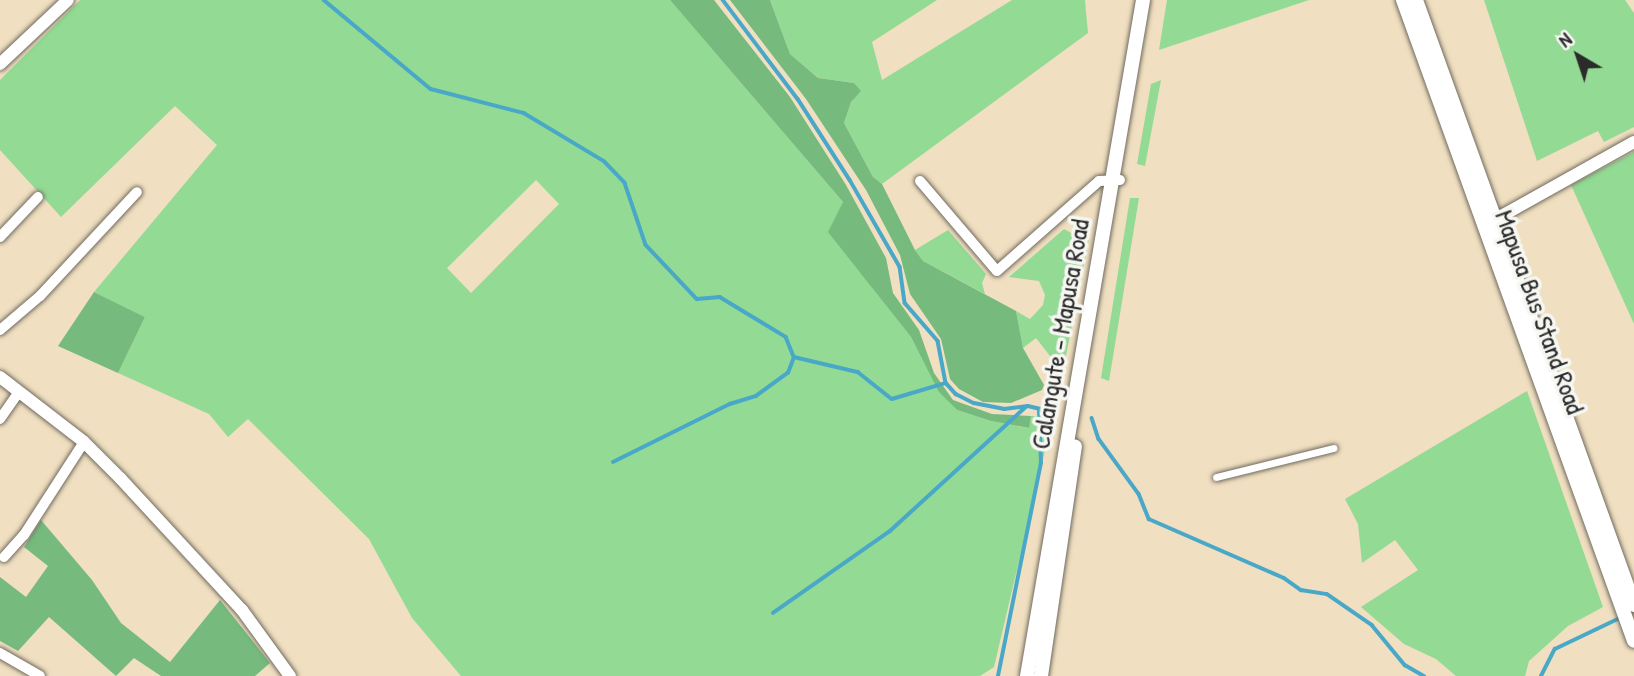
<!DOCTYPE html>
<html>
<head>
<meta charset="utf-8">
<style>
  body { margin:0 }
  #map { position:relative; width:1634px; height:676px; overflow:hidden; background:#f0dfc0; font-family:"Patrick Hand",sans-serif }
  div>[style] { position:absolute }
  .green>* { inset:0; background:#93da94 }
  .forest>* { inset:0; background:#76ba7e }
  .stream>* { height:3.5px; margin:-1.75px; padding:0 1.75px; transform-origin:1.75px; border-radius:1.75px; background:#49a8c8 }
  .roads { filter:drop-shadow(0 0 2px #706a5f) drop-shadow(0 0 2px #706a5f) }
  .pedestrian>* { height:7px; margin:-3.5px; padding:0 3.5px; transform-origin:3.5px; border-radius:3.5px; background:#fff }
  .minor>* { height:10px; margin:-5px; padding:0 5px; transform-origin:5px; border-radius:5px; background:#fff }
  .tertiary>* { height:12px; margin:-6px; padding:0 6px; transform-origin:6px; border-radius:6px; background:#fff }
  .secondary>* { height:14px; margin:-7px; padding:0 7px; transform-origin:7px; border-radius:7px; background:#fff }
  .primary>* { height:14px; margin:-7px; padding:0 7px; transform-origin:7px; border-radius:7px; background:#fff }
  span { translate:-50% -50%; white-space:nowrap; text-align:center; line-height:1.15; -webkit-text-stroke:7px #f6f6f2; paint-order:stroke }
  .street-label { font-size:26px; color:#2b2b2b }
  .north { position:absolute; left:1543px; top:21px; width:70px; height:70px; -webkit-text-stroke:5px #f6f6f2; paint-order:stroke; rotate:321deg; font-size:19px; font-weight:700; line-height:28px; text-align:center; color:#2b2b2b }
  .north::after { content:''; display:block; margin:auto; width:24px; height:32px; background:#2b2b2b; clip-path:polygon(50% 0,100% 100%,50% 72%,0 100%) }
</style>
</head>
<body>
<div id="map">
  <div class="green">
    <div style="clip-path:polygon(evenodd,80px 0,670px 0,843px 202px,871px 286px,911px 337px,940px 392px,957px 410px,991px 421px,1028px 428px,1031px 416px,1053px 417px,994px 667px,980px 676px,461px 676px,412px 618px,369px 539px,248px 419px,228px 437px,209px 414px,118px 373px,145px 317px,94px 292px,217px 145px,175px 106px,61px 217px,0 150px,0 80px,80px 0,536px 180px,559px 204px,471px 293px,447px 268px,536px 180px)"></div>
    <div style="clip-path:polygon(770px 0,937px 0,872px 42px,882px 80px,1012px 0,1085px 0,1088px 33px,882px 184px,873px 177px,844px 123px,851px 102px,860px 91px,854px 83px,818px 78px,790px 54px)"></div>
    <div style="clip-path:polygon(1167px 0,1309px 0,1159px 50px)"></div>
    <div style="clip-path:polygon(1484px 0,1625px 0,1634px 13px,1634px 127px,1604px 142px,1598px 131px,1537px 161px)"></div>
    <div style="clip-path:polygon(1161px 80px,1145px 166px,1137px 164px,1151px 84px)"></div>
    <div style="clip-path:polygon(1634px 152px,1634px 324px,1571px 185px)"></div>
    <div style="clip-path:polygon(1130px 198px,1139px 198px,1109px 381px,1101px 378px)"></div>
    <div style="clip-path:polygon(1064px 229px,1073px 234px,1090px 234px,1061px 381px,1055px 379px,1059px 359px,1050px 356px,1036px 338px,1023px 348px,1016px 311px,1030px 319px,1043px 305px,1045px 295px,1039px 281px,1009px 277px)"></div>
    <div style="clip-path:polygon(948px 230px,986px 274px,982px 283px,985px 294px,923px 261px,915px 250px)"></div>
    <div style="clip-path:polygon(1527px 391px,1603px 607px,1568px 626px,1529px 661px,1525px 676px,1456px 676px,1436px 659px,1404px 644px,1361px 607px,1418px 570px,1395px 540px,1362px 563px,1358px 524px,1345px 499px)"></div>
  </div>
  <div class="forest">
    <div style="clip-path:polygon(670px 0,714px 0,790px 97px,846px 185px,886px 258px,893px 293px,919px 330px,934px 373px,953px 400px,992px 414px,1031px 416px,1029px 428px,991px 421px,957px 410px,939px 392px,911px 337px,828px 232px,843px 202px)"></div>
    <div style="clip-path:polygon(730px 0,770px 0,790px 54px,818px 78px,854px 83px,861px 91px,851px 102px,844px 123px,873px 177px,882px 184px,915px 250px,923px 261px,1016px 311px,1023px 348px,1044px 385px,1042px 390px,1011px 403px,983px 402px,959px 389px,950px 379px,941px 339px,910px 294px,900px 255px,866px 190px,806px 99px)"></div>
    <div style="clip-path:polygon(94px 292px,145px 317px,118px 373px,58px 346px)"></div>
    <div style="clip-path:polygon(41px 520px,92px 580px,121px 623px,170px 662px,220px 600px,270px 663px,255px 676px,161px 676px,134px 658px,116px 676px,49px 617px,18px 651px,0 641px,0 577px,26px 597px,48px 566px,24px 547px)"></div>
  </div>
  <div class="stream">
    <div style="left:324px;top:0;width:139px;rotate:39.8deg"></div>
    <div style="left:431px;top:89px;width:96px;rotate:14.5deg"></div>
    <div style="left:524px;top:113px;width:93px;rotate:31deg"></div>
    <div style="left:604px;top:161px;width:30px;rotate:46deg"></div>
    <div style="left:625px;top:183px;width:65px;rotate:71.3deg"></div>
    <div style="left:646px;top:245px;width:74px;rotate:46.6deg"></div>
    <div style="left:697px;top:299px;width:23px;rotate:-5deg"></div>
    <div style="left:720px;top:297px;width:77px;rotate:31.2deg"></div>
    <div style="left:786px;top:337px;width:22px;rotate:68deg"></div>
    <div style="left:794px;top:357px;width:66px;rotate:13.2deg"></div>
    <div style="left:858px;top:372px;width:43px;rotate:38.5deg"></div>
    <div style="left:892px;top:399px;width:56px;rotate:-16.5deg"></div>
    <div style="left:723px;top:0;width:124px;rotate:52.9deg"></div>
    <div style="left:798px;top:99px;width:96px;rotate:57.3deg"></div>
    <div style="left:850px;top:180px;width:100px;rotate:60.1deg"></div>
    <div style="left:900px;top:267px;width:36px;rotate:82deg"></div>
    <div style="left:905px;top:303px;width:50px;rotate:49deg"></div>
    <div style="left:938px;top:341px;width:43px;rotate:79.2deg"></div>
    <div style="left:946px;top:383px;width:15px;rotate:48deg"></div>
    <div style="left:956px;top:394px;width:20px;rotate:27deg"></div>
    <div style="left:974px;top:403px;width:31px;rotate:11deg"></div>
    <div style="left:1004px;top:409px;width:24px;rotate:-7deg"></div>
    <div style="left:1028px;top:406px;width:17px;rotate:13deg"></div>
    <div style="left:1092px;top:418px;width:22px;rotate:72deg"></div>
    <div style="left:1099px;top:439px;width:68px;rotate:54deg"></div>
    <div style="left:1139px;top:494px;width:27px;rotate:68deg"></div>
    <div style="left:1149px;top:519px;width:147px;rotate:23.6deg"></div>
    <div style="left:1284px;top:578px;width:21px;rotate:35deg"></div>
    <div style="left:1301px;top:590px;width:26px;rotate:9deg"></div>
    <div style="left:1327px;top:594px;width:55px;rotate:34.6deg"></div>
    <div style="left:1372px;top:625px;width:52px;rotate:50.5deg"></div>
    <div style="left:1405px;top:665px;width:22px;rotate:30deg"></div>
    <div style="left:613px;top:462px;width:131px;rotate:-26.4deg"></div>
    <div style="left:730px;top:404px;width:27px;rotate:-17deg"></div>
    <div style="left:756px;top:396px;width:39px;rotate:-36deg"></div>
    <div style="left:788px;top:373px;width:17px;rotate:-69deg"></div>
    <div style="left:773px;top:613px;width:143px;rotate:-35deg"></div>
    <div style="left:890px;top:531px;width:184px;rotate:-42.4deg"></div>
    <div style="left:998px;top:676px;width:217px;rotate:-78.6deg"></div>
    <div style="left:1041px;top:463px;width:53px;rotate:-92.2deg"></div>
    <div style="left:1541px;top:676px;width:30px;rotate:-63deg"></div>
    <div style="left:1555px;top:649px;width:72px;rotate:-25.5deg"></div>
  </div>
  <div class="roads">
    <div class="pedestrian">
      <div style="left:1216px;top:477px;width:121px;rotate:-13.9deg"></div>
    </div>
    <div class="minor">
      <div style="left:920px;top:181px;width:118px;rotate:49.5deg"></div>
      <div style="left:997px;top:271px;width:136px;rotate:-41.4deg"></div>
      <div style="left:1099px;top:181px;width:21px;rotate:-3deg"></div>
      <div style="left:0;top:237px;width:55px;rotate:-46.5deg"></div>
      <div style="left:0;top:330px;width:52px;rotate:-40.4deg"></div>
      <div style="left:40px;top:296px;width:142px;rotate:-47deg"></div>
      <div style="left:0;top:419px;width:33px;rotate:-55deg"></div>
      <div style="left:4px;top:557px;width:30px;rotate:-48deg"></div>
      <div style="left:24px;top:535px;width:111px;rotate:-57.2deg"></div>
      <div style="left:0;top:653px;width:46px;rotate:29.9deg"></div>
    </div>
    <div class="tertiary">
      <div style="left:0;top:64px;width:93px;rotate:-43.3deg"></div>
      <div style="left:1489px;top:223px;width:166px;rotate:-29.2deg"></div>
      <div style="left:0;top:377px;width:106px;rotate:37.7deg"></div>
      <div style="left:84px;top:442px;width:52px;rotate:45deg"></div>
      <div style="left:121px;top:479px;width:178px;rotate:47.3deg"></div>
      <div style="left:242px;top:610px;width:82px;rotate:54deg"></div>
    </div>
    <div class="secondary">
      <div style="left:1027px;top:676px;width:686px;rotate:-80.26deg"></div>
      <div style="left:1041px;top:676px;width:232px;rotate:-81.6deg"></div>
    </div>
    <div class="primary">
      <div style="left:1403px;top:0;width:681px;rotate:70.18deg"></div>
      <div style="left:1416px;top:0;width:643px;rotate:70.18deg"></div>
    </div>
  </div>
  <div class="street-label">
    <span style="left:1540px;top:312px;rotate:70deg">Mapusa Bus Stand Road</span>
    <span style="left:1060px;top:334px;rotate:-80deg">Calangute - Mapusa Road</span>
  </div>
  <div class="north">N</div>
</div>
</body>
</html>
